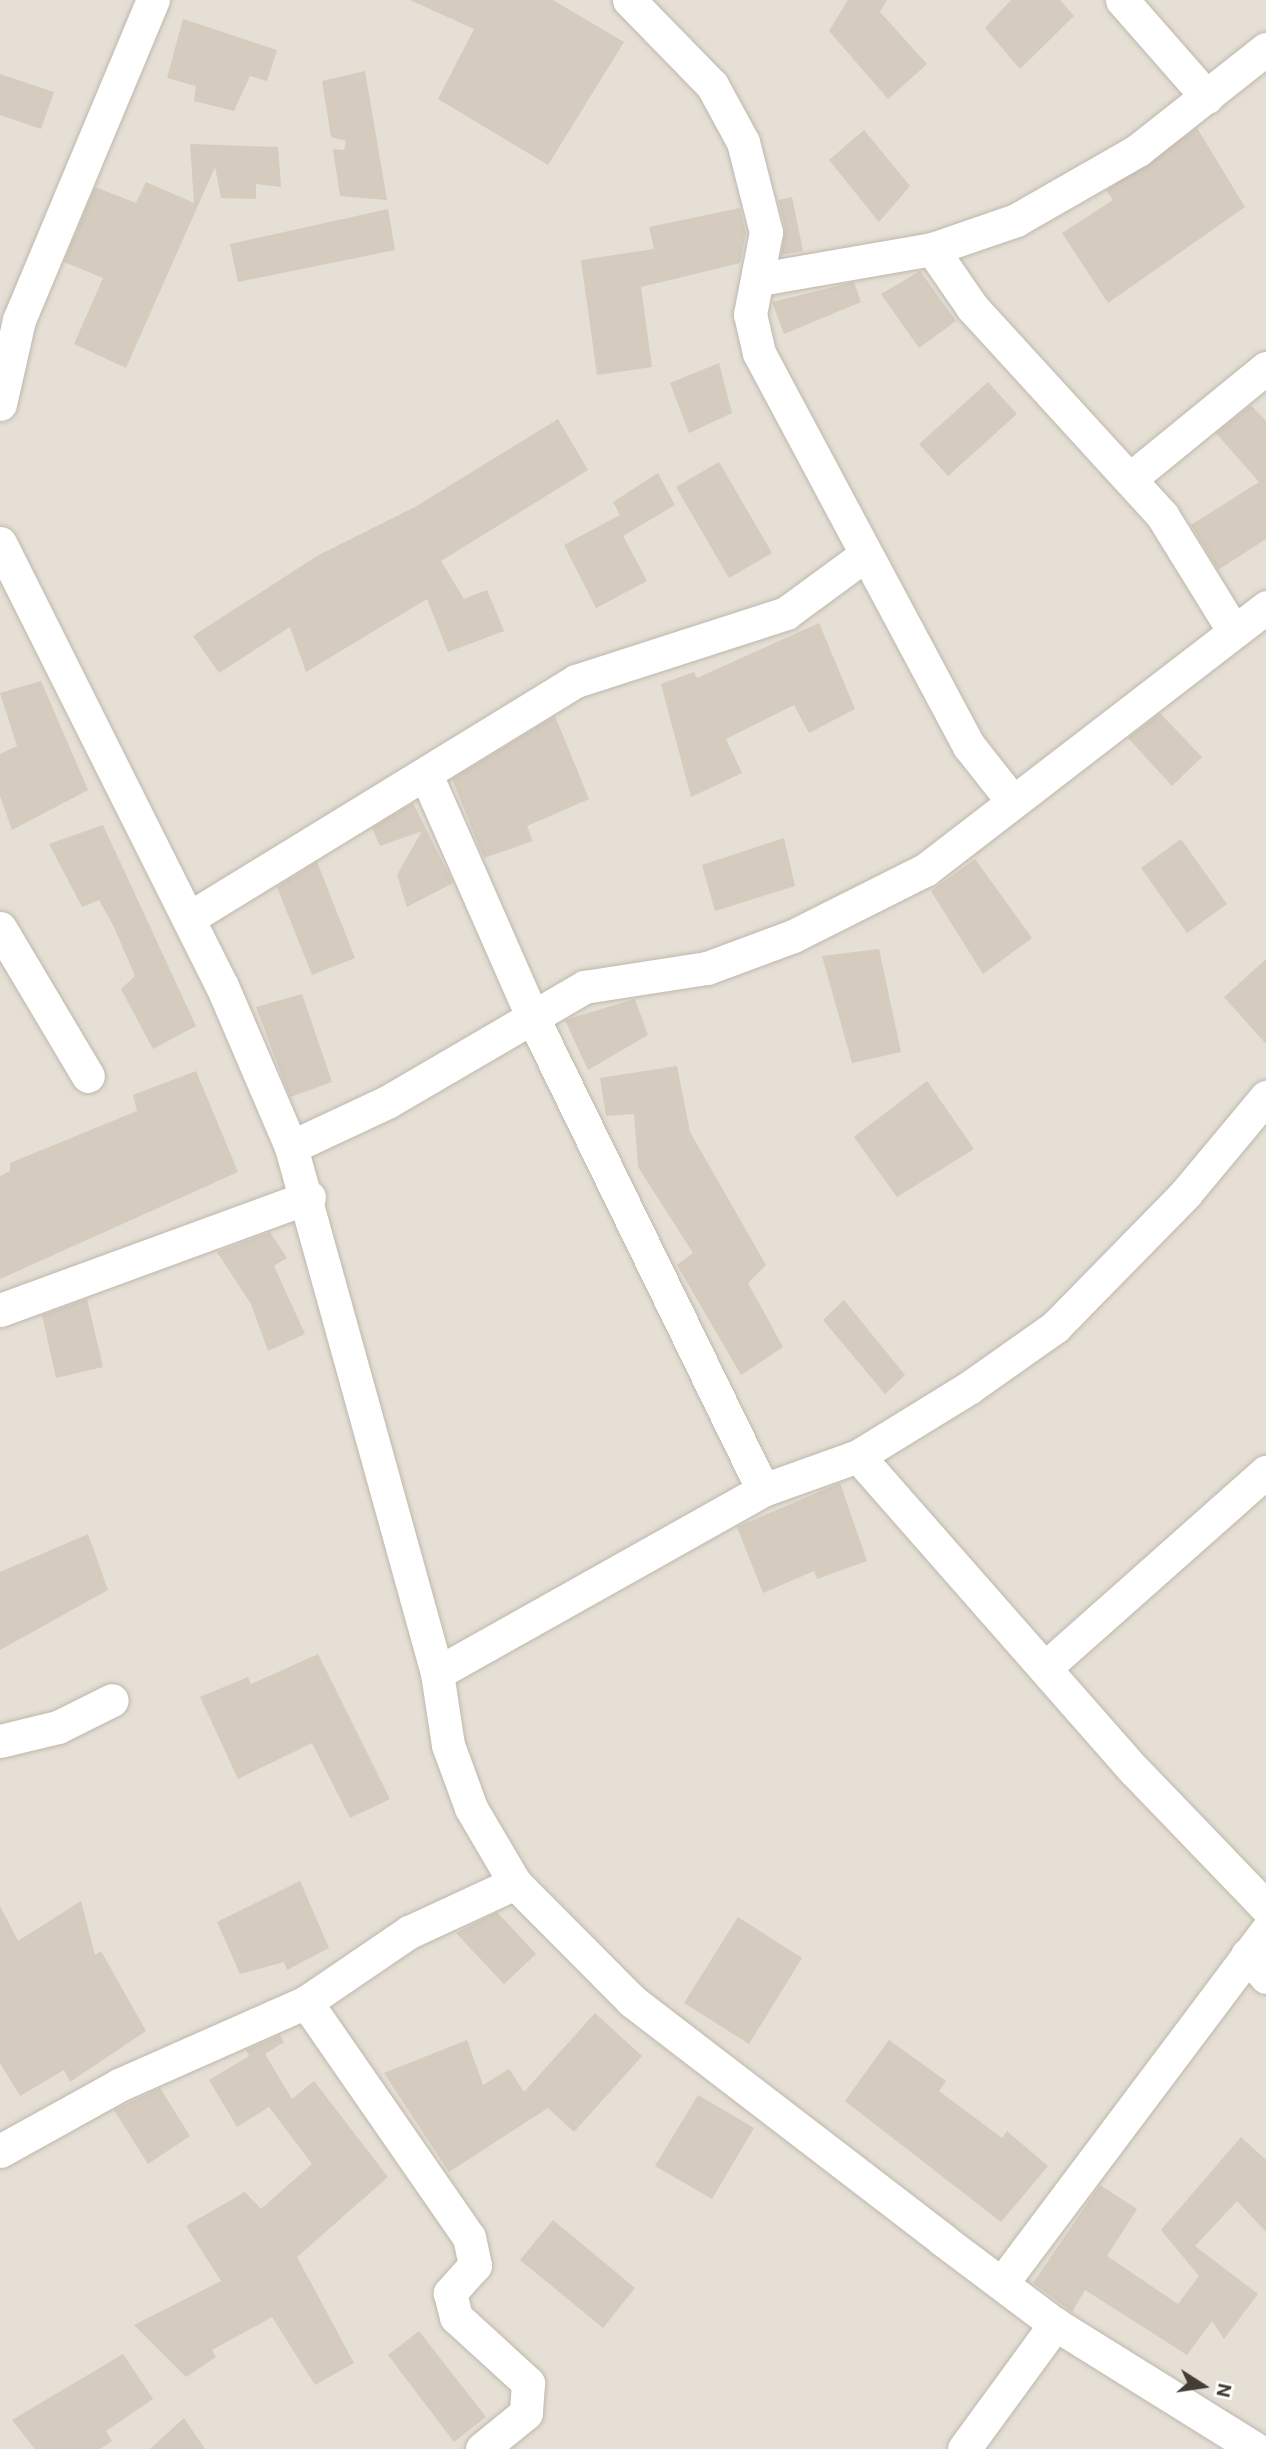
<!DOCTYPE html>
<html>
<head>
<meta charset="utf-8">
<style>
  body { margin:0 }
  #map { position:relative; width:1266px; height:2449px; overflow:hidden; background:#f1ede6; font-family:Roboto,sans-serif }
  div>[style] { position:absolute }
  .residential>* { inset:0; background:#e5dfd5 }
  .building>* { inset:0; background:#d5cbbf }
  .roads { filter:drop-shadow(0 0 2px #bfb7ac) drop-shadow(0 0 2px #bfb7ac) }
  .minor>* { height:33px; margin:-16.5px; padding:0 16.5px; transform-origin:16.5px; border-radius:16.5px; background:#fff }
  span { translate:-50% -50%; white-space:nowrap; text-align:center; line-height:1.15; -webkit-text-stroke:5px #fff; paint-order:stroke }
  .north { position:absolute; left:1168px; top:2351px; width:70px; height:70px; -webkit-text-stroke:5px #fff; paint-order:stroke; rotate:102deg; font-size:19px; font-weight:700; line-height:28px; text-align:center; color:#443d36 }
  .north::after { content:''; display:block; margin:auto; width:24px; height:32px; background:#443d36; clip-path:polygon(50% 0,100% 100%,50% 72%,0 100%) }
</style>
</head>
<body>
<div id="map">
  <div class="residential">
    <div style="clip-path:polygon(0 0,1266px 0,1266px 2449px,0 2449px)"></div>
  </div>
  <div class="building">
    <div style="clip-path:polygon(410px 0,553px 0,624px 42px,548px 165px,438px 99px,474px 29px)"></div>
    <div style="clip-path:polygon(848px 0,887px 0,880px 12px,927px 64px,888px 99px,829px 31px)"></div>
    <div style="clip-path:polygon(1011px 0,1060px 0,1074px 16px,1020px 69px,985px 28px)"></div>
    <div style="clip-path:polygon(183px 19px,277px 50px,267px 81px,250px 76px,234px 111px,194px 101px,196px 86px,167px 78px)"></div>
    <div style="clip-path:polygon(365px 71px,387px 200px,340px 196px,333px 149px,344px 150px,346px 141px,331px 137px,322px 81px)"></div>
    <div style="clip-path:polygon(0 74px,54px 92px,41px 129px,0 115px)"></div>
    <div style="clip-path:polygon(1197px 128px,1245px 207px,1108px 303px,1062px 233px,1113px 200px,1106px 190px)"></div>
    <div style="clip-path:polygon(864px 130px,910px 186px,879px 222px,829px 160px)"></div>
    <div style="clip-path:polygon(190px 144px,278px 147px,281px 187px,256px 184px,256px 199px,221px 198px,215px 167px,126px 368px,74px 344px,103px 278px,64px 262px,95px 187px,136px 203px,146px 182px,194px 203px)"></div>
    <div style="clip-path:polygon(792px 197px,803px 251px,781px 255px,785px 228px,778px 200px)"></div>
    <div style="clip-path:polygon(740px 208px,746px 233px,740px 263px,641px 287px,652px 367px,597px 375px,581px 260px,654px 249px,649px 227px)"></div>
    <div style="clip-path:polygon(388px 209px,395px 250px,238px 282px,230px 244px)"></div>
    <div style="clip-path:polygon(920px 271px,956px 321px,919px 348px,881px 294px)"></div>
    <div style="clip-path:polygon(854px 282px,861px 302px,784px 334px,772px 302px)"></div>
    <div style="clip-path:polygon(719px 363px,732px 413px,689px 433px,670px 383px)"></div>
    <div style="clip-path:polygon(988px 382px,1017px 414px,948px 476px,919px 444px)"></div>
    <div style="clip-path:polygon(1251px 405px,1266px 421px,1266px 539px,1218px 570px,1191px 525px,1259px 482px,1216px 433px)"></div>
    <div style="clip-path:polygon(558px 419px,588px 470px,441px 561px,464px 599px,487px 590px,504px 631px,448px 652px,427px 599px,306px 672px,290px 627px,219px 673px,193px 636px,317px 556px,415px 507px)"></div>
    <div style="clip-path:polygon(719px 462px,772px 553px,729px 578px,676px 487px)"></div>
    <div style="clip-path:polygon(658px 473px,675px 505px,623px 536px,647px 581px,596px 608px,564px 545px,620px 515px,613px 502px)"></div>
    <div style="clip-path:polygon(819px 623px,855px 709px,809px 733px,794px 705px,726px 739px,742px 773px,691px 797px,661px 684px,694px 672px,697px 678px)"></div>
    <div style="clip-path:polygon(41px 681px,88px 790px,12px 830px,0 796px,0 754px,17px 746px,0 693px)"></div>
    <div style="clip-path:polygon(1160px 713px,1202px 757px,1172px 786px,1128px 738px)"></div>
    <div style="clip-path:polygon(555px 716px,589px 799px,527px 826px,533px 841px,484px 858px,452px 779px)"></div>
    <div style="clip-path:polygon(413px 803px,453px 883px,407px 907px,397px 875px,422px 831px,380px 846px,372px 828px)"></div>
    <div style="clip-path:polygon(103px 825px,196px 1026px,153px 1049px,121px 989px,135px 976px,114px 927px,99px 900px,82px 907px,49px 844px)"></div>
    <div style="clip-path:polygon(784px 838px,795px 886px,715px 911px,702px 865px)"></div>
    <div style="clip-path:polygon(1181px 839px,1227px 904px,1187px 933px,1141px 868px)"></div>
    <div style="clip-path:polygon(975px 859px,1032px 938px,983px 974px,931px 891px)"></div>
    <div style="clip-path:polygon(317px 862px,355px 958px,312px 975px,277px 887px)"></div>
    <div style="clip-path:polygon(879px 949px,901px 1052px,852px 1063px,822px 956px)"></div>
    <div style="clip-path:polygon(1266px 959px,1266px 1044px,1224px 997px)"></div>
    <div style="clip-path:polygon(302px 994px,332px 1082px,290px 1097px,256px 1007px)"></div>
    <div style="clip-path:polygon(635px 999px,648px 1035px,588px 1070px,565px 1020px)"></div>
    <div style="clip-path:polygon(677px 1066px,690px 1132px,766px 1265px,748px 1283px,783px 1347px,741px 1375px,677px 1265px,693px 1253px,638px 1167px,634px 1114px,606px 1116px,600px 1078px)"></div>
    <div style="clip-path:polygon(196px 1071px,238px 1172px,0 1279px,0 1176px,10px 1171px,10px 1163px,137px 1111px,133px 1095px)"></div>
    <div style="clip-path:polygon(927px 1081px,974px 1149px,897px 1197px,854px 1137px)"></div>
    <div style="clip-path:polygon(270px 1232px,287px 1258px,274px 1266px,305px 1334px,268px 1351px,251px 1304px,217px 1252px)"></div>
    <div style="clip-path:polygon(87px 1299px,103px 1367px,56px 1378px,42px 1315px)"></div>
    <div style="clip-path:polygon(844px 1300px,905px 1375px,885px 1394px,823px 1320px)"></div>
    <div style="clip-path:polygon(840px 1483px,867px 1561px,817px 1579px,814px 1571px,763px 1593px,737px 1527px)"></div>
    <div style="clip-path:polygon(88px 1534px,108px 1590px,0 1650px,0 1572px)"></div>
    <div style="clip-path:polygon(318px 1654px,390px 1799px,350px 1818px,312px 1743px,238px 1779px,200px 1697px,248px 1677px,251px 1684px)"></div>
    <div style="clip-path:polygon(300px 1881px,329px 1948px,287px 1970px,284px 1962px,240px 1974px,217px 1922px)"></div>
    <div style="clip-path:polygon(81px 1901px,95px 1955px,101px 1951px,146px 2031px,70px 2082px,64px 2070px,20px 2096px,0 2063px,0 1906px,18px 1941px)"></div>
    <div style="clip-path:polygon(497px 1912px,536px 1954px,504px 1984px,456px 1933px)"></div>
    <div style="clip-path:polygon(738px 1917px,802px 1958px,749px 2044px,684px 2003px)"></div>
    <div style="clip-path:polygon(595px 2013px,642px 2056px,574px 2132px,548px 2108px,449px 2172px,384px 2073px,467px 2040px,483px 2085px,509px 2069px,524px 2092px)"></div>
    <div style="clip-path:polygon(280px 2035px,284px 2042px,265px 2054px,292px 2099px,314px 2081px,388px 2177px,297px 2257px,354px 2363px,315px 2385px,272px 2317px,212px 2350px,216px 2357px,186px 2377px,134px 2325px,221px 2281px,186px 2226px,245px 2192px,261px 2209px,312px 2164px,269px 2107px,237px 2127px,209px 2080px,249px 2056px,246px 2050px)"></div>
    <div style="clip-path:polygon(889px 2040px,946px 2081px,939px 2091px,1002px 2138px,1007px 2131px,1048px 2166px,1001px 2222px,845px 2101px)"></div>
    <div style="clip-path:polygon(160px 2088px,190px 2136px,148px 2164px,114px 2110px)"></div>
    <div style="clip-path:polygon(698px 2095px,754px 2128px,712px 2199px,655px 2166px)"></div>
    <div style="clip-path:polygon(1241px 2137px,1266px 2160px,1266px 2232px,1237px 2201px,1195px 2246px,1258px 2294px,1224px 2339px,1212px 2321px,1187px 2355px,1085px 2290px,1072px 2312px,1033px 2283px,1100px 2185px,1137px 2209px,1107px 2256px,1178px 2304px,1199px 2276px,1161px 2230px)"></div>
    <div style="clip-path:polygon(553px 2220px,635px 2288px,603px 2328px,520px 2260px)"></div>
    <div style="clip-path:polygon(419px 2331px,486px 2417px,454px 2442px,388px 2355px)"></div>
    <div style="clip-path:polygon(123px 2354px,153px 2399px,106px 2431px,112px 2441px,100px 2449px,35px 2449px,12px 2420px)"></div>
    <div style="clip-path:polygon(184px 2418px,205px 2449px,150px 2449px)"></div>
  </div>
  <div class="roads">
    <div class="minor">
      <div style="left:629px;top:0;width:119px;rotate:45.7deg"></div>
      <div style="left:712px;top:85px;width:65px;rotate:61.5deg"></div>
      <div style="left:743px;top:142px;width:93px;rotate:75.7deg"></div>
      <div style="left:766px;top:232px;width:84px;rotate:101deg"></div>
      <div style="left:750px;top:314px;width:40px;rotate:77deg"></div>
      <div style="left:759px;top:353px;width:446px;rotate:61.9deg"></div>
      <div style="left:969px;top:746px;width:71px;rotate:51.8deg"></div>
      <div style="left:1122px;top:0;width:129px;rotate:48.8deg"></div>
      <div style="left:932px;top:249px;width:70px;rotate:55.4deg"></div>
      <div style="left:972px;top:307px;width:282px;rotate:47.6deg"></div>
      <div style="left:1162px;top:515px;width:135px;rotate:58.3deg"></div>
      <div style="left:760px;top:279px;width:175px;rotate:-9.9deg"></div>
      <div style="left:932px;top:249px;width:89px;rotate:-19deg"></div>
      <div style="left:1016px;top:220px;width:141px;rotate:-29.8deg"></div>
      <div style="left:1138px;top:150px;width:163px;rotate:-38.3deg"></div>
      <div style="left:0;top:404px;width:86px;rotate:-77.3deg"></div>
      <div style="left:19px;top:320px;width:347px;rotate:-67.3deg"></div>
      <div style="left:1131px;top:478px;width:174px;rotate:-39.2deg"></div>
      <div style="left:0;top:543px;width:496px;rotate:63.4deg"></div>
      <div style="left:222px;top:986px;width:175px;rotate:66.8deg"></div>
      <div style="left:291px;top:1147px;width:546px;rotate:74.49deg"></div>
      <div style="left:437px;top:1673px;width:73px;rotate:81.3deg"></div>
      <div style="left:448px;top:1745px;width:67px;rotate:69.9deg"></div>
      <div style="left:471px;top:1808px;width:87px;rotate:59.6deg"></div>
      <div style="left:515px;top:1883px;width:166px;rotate:45.2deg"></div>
      <div style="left:632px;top:2001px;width:392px;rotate:37.5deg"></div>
      <div style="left:943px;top:2240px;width:140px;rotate:36.9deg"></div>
      <div style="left:1055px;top:2324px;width:237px;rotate:31.9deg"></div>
      <div style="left:427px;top:777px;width:261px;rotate:66.3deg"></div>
      <div style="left:532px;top:1016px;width:527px;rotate:64.02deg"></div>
      <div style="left:189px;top:918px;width:454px;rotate:-31.5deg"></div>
      <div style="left:576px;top:681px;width:221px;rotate:-17.9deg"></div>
      <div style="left:786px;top:613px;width:98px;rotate:-36.3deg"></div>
      <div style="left:0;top:928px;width:172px;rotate:59.3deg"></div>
      <div style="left:291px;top:1147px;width:108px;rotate:-25.1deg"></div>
      <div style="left:389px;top:1101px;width:226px;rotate:-30.3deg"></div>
      <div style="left:584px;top:987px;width:124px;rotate:-8.8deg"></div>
      <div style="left:707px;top:968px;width:92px;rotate:-20.4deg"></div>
      <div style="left:793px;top:936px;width:148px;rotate:-26.6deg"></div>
      <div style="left:925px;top:870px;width:431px;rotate:-37.6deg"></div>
      <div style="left:0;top:1310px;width:329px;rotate:-20.1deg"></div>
      <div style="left:858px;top:1456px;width:419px;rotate:48.7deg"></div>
      <div style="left:1135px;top:1771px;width:189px;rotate:46.1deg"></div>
      <div style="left:1046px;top:1667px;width:294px;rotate:-41.6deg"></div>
      <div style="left:437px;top:1673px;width:374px;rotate:-29.3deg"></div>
      <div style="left:763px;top:1490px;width:101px;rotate:-19.7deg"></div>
      <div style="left:858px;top:1456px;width:132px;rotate:-31.6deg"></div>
      <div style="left:970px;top:1387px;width:104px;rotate:-35.2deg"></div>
      <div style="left:1055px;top:1327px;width:187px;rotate:-45.6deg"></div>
      <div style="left:1186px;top:1193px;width:125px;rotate:-50.2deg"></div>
      <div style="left:0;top:1741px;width:60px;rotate:-13.6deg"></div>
      <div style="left:58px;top:1727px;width:60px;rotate:-26.6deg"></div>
      <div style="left:1247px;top:1955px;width:29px;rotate:49deg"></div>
      <div style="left:306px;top:2002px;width:286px;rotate:55.3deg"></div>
      <div style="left:469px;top:2237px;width:29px;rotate:78deg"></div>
      <div style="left:475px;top:2265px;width:38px;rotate:132deg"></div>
      <div style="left:450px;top:2293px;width:25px;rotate:76deg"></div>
      <div style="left:456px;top:2317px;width:98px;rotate:42.5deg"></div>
      <div style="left:528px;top:2383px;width:30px;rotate:94deg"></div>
      <div style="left:526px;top:2413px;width:57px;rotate:140.7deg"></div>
      <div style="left:0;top:2151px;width:136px;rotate:-29deg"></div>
      <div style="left:119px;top:2085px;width:205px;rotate:-23.9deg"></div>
      <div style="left:306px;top:2002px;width:125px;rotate:-34.2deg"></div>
      <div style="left:409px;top:1932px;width:117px;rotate:-24.8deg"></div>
      <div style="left:1002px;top:2283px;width:440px;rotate:-53.1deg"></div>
      <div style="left:964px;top:2449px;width:155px;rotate:-53.9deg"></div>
    </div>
  </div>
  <div class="north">N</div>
</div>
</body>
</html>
